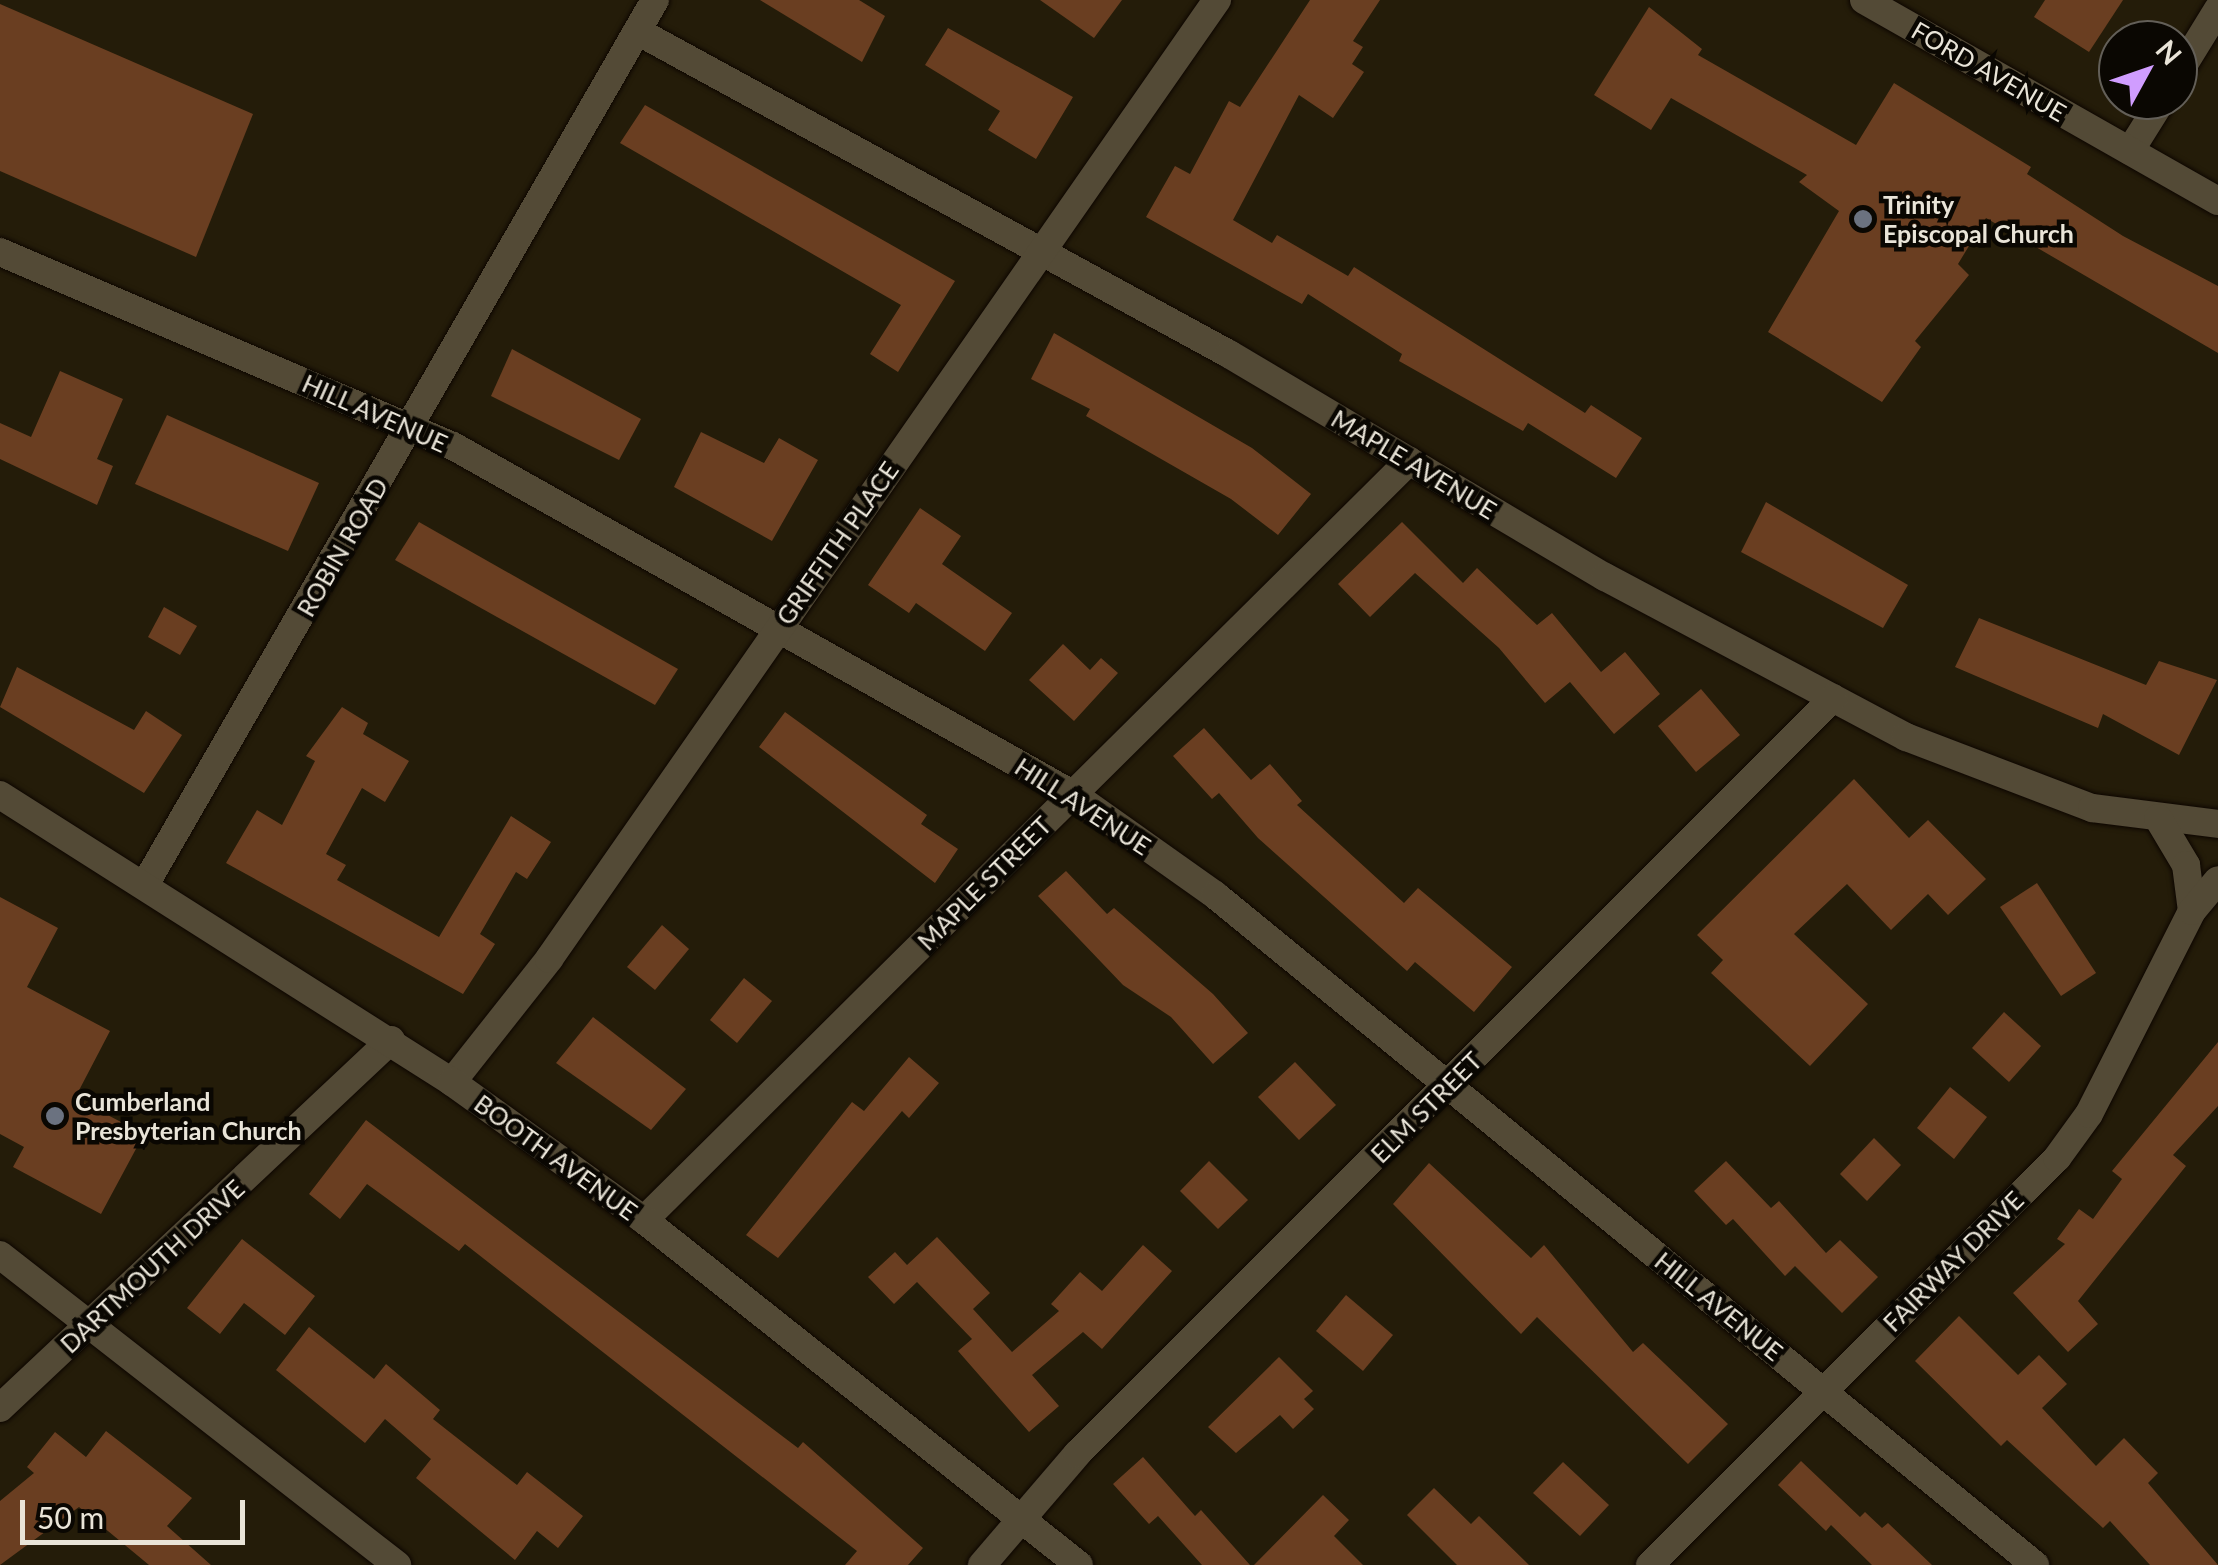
<!DOCTYPE html>
<html>
<head>
<meta charset="utf-8">
<style>
  body { margin:0 }
  #map { position:relative; width:2218px; height:1565px; overflow:hidden; background:#241c09; font-family:Lato,sans-serif }
  div>[style] { position:absolute }
  .building>* { inset:0; background:#6a3e21 }
  .roads { filter:drop-shadow(0 0 2px #0d0600) drop-shadow(0 0 2px #0d0600) }
  .minor>* { height:28px; margin:-14px; padding:0 14px; transform-origin:14px; border-radius:14px; background:#534a36 }
  .tertiary>* { height:28px; margin:-14px; padding:0 14px; transform-origin:14px; border-radius:14px; background:#534a36 }
  .dots>* { width:28px; height:28px; translate:-50% -50%; box-sizing:border-box; border:5px solid #0a0702; border-radius:50% }
  span { translate:-50% -50%; white-space:nowrap; text-align:center; line-height:1.15; -webkit-text-stroke:9px #0a0702; paint-order:stroke }
  .street-label { font-size:25px; color:#e9e4d8 }
  .poi-label { font-size:25px; color:#e9e4d8; font-weight:700 }
  .left { translate:0 -50%; text-align:left }
  .north { position:absolute; left:2098px; top:20px; width:100px; height:100px; box-sizing:border-box; background:#0a0702; border:2px solid #635f58; border-radius:50%; rotate:50deg; font-size:28px; font-weight:700; line-height:40px; text-align:center; color:#e9e4d8 }
  .north::after { content:''; display:block; margin:auto; width:35px; height:45px; background:#d09dff; clip-path:polygon(50% 0,100% 100%,50% 72%,0 100%) }
  .scale { position:absolute; left:20px; top:1500px; width:225px; height:45px; box-sizing:border-box; border:5px solid #e9e4d8; border-top:0; padding-left:12px; font-size:30px; line-height:35px; white-space:nowrap; color:#e9e4d8; -webkit-text-stroke:8px #0a0702; paint-order:stroke }
</style>
</head>
<body>
<div id="map">
  <div class="building">
    <div style="clip-path:polygon(760px 0,859px 0,885px 16px,862px 62px)"></div>
    <div style="clip-path:polygon(1040px 0,1122px 0,1094px 38px)"></div>
    <div style="clip-path:polygon(1310px 0,1380px 0,1353px 41px,1363px 47px,1352px 64px,1364px 72px,1333px 118px,1299px 95px,1233px 220px,1272px 243px,1277px 235px,1348px 276px,1354px 267px,1585px 413px,1591px 405px,1642px 438px,1616px 478px,1528px 423px,1523px 431px,1399px 361px,1402px 354px,1308px 294px,1302px 304px,1146px 217px,1175px 166px,1190px 174px,1229px 101px,1240px 107px)"></div>
    <div style="clip-path:polygon(2045px 0,2123px 0,2089px 52px,2034px 17px)"></div>
    <div style="clip-path:polygon(0 4px,253px 114px,196px 257px,0 171px)"></div>
    <div style="clip-path:polygon(1649px 7px,1702px 49px,1698px 55px,1856px 145px,1894px 83px,2031px 167px,2027px 174px,2123px 236px,2218px 286px,2218px 353px,1986px 218px,1958px 264px,1969px 275px,1915px 341px,1921px 347px,1882px 402px,1768px 332px,1839px 211px,1799px 182px,1807px 175px,1671px 98px,1651px 130px,1594px 95px)"></div>
    <div style="clip-path:polygon(948px 28px,1073px 97px,1036px 159px,988px 130px,1000px 111px,925px 65px)"></div>
    <div style="clip-path:polygon(645px 105px,955px 281px,898px 372px,870px 354px,901px 305px,620px 143px)"></div>
    <div style="clip-path:polygon(1054px 333px,1252px 448px,1311px 494px,1278px 535px,1231px 499px,1086px 416px,1090px 409px,1031px 379px)"></div>
    <div style="clip-path:polygon(512px 349px,641px 419px,619px 460px,491px 396px)"></div>
    <div style="clip-path:polygon(60px 371px,123px 399px,97px 459px,113px 466px,97px 505px,0 459px,0 423px,31px 437px)"></div>
    <div style="clip-path:polygon(167px 415px,319px 483px,288px 551px,135px 484px)"></div>
    <div style="clip-path:polygon(701px 432px,764px 463px,779px 438px,818px 460px,772px 541px,674px 487px)"></div>
    <div style="clip-path:polygon(1766px 502px,1908px 585px,1883px 628px,1741px 552px)"></div>
    <div style="clip-path:polygon(920px 508px,961px 536px,942px 564px,1012px 613px,985px 651px,916px 603px,909px 613px,868px 585px)"></div>
    <div style="clip-path:polygon(419px 522px,678px 669px,655px 705px,395px 560px)"></div>
    <div style="clip-path:polygon(1402px 522px,1463px 583px,1477px 568px,1537px 625px,1552px 613px,1601px 672px,1625px 652px,1660px 694px,1614px 734px,1570px 682px,1545px 703px,1499px 648px,1415px 573px,1370px 617px,1338px 584px)"></div>
    <div style="clip-path:polygon(164px 607px,197px 626px,180px 655px,148px 637px)"></div>
    <div style="clip-path:polygon(1979px 618px,2146px 685px,2159px 661px,2217px 680px,2179px 755px,2103px 714px,2098px 728px,1955px 667px)"></div>
    <div style="clip-path:polygon(1063px 644px,1090px 670px,1101px 658px,1118px 673px,1074px 721px,1029px 680px)"></div>
    <div style="clip-path:polygon(17px 667px,134px 730px,146px 711px,182px 735px,144px 793px,0 707px)"></div>
    <div style="clip-path:polygon(1701px 689px,1740px 735px,1696px 772px,1658px 726px)"></div>
    <div style="clip-path:polygon(342px 707px,368px 723px,363px 734px,409px 761px,385px 802px,362px 788px,326px 854px,346px 865px,337px 880px,439px 937px,511px 816px,551px 842px,527px 879px,516px 872px,480px 934px,495px 944px,463px 994px,226px 863px,257px 810px,282px 825px,315px 761px,306px 756px)"></div>
    <div style="clip-path:polygon(785px 712px,927px 815px,921px 824px,958px 849px,935px 883px,759px 747px)"></div>
    <div style="clip-path:polygon(1204px 728px,1251px 780px,1270px 764px,1302px 801px,1297px 805px,1404px 903px,1418px 888px,1512px 967px,1474px 1012px,1415px 962px,1407px 971px,1258px 838px,1219px 793px,1212px 799px,1173px 756px)"></div>
    <div style="clip-path:polygon(1854px 779px,1909px 838px,1928px 820px,1986px 879px,1948px 915px,1928px 894px,1891px 930px,1847px 884px,1794px 934px,1868px 1004px,1810px 1066px,1711px 973px,1723px 960px,1697px 935px)"></div>
    <div style="clip-path:polygon(1066px 871px,1107px 914px,1114px 908px,1213px 994px,1248px 1033px,1213px 1064px,1171px 1017px,1123px 985px,1038px 896px)"></div>
    <div style="clip-path:polygon(2037px 883px,2096px 973px,2061px 996px,2000px 907px)"></div>
    <div style="clip-path:polygon(0 897px,58px 928px,27px 987px,110px 1031px,75px 1098px,144px 1134px,101px 1214px,13px 1167px,24px 1147px,0 1134px)"></div>
    <div style="clip-path:polygon(662px 925px,689px 949px,655px 990px,627px 967px)"></div>
    <div style="clip-path:polygon(744px 978px,772px 1001px,737px 1043px,710px 1020px)"></div>
    <div style="clip-path:polygon(2004px 1012px,2041px 1046px,2009px 1082px,1972px 1048px)"></div>
    <div style="clip-path:polygon(593px 1017px,686px 1089px,651px 1130px,556px 1063px)"></div>
    <div style="clip-path:polygon(2218px 1042px,2218px 1106px,2173px 1155px,2186px 1166px,2078px 1301px,2098px 1324px,2068px 1352px,2013px 1293px,2065px 1244px,2057px 1239px,2079px 1209px,2093px 1219px,2122px 1179px,2112px 1171px)"></div>
    <div style="clip-path:polygon(909px 1057px,939px 1083px,909px 1118px,902px 1111px,778px 1258px,746px 1235px,852px 1102px,864px 1111px)"></div>
    <div style="clip-path:polygon(1295px 1062px,1336px 1105px,1299px 1140px,1258px 1097px)"></div>
    <div style="clip-path:polygon(1950px 1087px,1987px 1117px,1954px 1159px,1917px 1128px)"></div>
    <div style="clip-path:polygon(366px 1120px,798px 1448px,803px 1442px,923px 1548px,908px 1565px,845px 1565px,857px 1551px,465px 1244px,459px 1251px,367px 1184px,340px 1219px,309px 1194px)"></div>
    <div style="clip-path:polygon(1874px 1138px,1901px 1165px,1867px 1201px,1840px 1174px)"></div>
    <div style="clip-path:polygon(1209px 1161px,1248px 1200px,1218px 1229px,1180px 1191px)"></div>
    <div style="clip-path:polygon(1726px 1161px,1771px 1208px,1779px 1201px,1826px 1253px,1840px 1240px,1878px 1277px,1842px 1313px,1795px 1266px,1785px 1276px,1733px 1219px,1726px 1225px,1694px 1191px)"></div>
    <div style="clip-path:polygon(1429px 1163px,1531px 1258px,1544px 1245px,1633px 1352px,1643px 1343px,1728px 1424px,1688px 1464px,1537px 1317px,1521px 1334px,1393px 1204px)"></div>
    <div style="clip-path:polygon(937px 1237px,990px 1293px,973px 1309px,1012px 1352px,1059px 1311px,1051px 1304px,1080px 1272px,1102px 1291px,1143px 1245px,1172px 1271px,1102px 1349px,1083px 1332px,1032px 1375px,1059px 1406px,1029px 1432px,958px 1351px,972px 1339px,917px 1282px,894px 1304px,868px 1277px,895px 1252px,907px 1265px)"></div>
    <div style="clip-path:polygon(242px 1239px,315px 1296px,285px 1335px,244px 1303px,220px 1334px,187px 1308px)"></div>
    <div style="clip-path:polygon(1346px 1295px,1393px 1335px,1363px 1371px,1316px 1331px)"></div>
    <div style="clip-path:polygon(1959px 1316px,2018px 1375px,2039px 1355px,2067px 1384px,2042px 1408px,2096px 1466px,2124px 1438px,2158px 1473px,2148px 1483px,2218px 1565px,2150px 1565px,2110px 1521px,2103px 1528px,2007px 1440px,2001px 1446px,1915px 1361px)"></div>
    <div style="clip-path:polygon(309px 1327px,374px 1379px,386px 1364px,440px 1410px,433px 1419px,517px 1485px,527px 1472px,583px 1516px,558px 1548px,537px 1531px,515px 1560px,416px 1478px,431px 1459px,385px 1419px,365px 1443px,276px 1370px)"></div>
    <div style="clip-path:polygon(1279px 1357px,1313px 1391px,1304px 1399px,1314px 1409px,1293px 1429px,1280px 1415px,1236px 1453px,1208px 1427px)"></div>
    <div style="clip-path:polygon(106px 1431px,192px 1498px,167px 1526px,211px 1565px,149px 1565px,79px 1507px,0 1565px,0 1501px,34px 1473px,27px 1467px,55px 1432px,86px 1457px)"></div>
    <div style="clip-path:polygon(1143px 1457px,1195px 1516px,1201px 1510px,1250px 1565px,1202px 1565px,1158px 1516px,1149px 1524px,1113px 1484px)"></div>
    <div style="clip-path:polygon(1801px 1461px,1860px 1517px,1865px 1512px,1882px 1528px,1888px 1523px,1932px 1565px,1872px 1565px,1831px 1525px,1826px 1531px,1778px 1485px)"></div>
    <div style="clip-path:polygon(1563px 1462px,1609px 1505px,1580px 1536px,1533px 1493px)"></div>
    <div style="clip-path:polygon(1434px 1488px,1471px 1524px,1479px 1516px,1529px 1565px,1457px 1565px,1407px 1515px)"></div>
    <div style="clip-path:polygon(1323px 1495px,1349px 1520px,1334px 1536px,1363px 1565px,1254px 1565px)"></div>
  </div>
  <div class="roads">
    <div class="minor">
      <div style="left:637px;top:31px;width:674px;rotate:28.62deg"></div>
      <div style="left:1229px;top:354px;width:437px;rotate:30.7deg"></div>
      <div style="left:1605px;top:577px;width:341px;rotate:28deg"></div>
      <div style="left:1906px;top:737px;width:199px;rotate:20.9deg"></div>
      <div style="left:2092px;top:808px;width:127px;rotate:7.2deg"></div>
      <div style="left:2178px;top:74px;width:76px;rotate:-58.4deg"></div>
      <div style="left:2130px;top:151px;width:60px;rotate:-57.9deg"></div>
      <div style="left:0;top:252px;width:493px;rotate:23.2deg"></div>
      <div style="left:453px;top:446px;width:712px;rotate:29.34deg"></div>
      <div style="left:1074px;top:795px;width:173px;rotate:35.3deg"></div>
      <div style="left:1215px;top:895px;width:1059px;rotate:39.25deg"></div>
      <div style="left:2158px;top:818px;width:55px;rotate:59.2deg"></div>
      <div style="left:2186px;top:865px;width:46px;rotate:82.6deg"></div>
      <div style="left:146px;top:883px;width:1019px;rotate:-60.04deg"></div>
      <div style="left:452px;top:1082px;width:157px;rotate:-51.7deg"></div>
      <div style="left:549px;top:959px;width:1169px;rotate:-55.14deg"></div>
      <div style="left:644px;top:1220px;width:1078px;rotate:-44.77deg"></div>
      <div style="left:0;top:1255px;width:504px;rotate:37.98deg"></div>
      <div style="left:0;top:1408px;width:537px;rotate:-43.26deg"></div>
      <div style="left:982px;top:1565px;width:146px;rotate:-49.4deg"></div>
      <div style="left:1077px;top:1454px;width:1069px;rotate:-45deg"></div>
      <div style="left:1650px;top:1565px;width:576px;rotate:-45deg"></div>
      <div style="left:2057px;top:1158px;width:54px;rotate:-54deg"></div>
      <div style="left:2089px;top:1114px;width:228px;rotate:-63.1deg"></div>
      <div style="left:2192px;top:911px;width:40px;rotate:-50deg"></div>
    </div>
    <div class="tertiary">
      <div style="left:1864px;top:0;width:407px;rotate:29.6deg"></div>
      <div style="left:0;top:795px;width:535px;rotate:32.41deg"></div>
      <div style="left:452px;top:1082px;width:236px;rotate:35.7deg"></div>
      <div style="left:644px;top:1220px;width:555px;rotate:38.42deg"></div>
    </div>
  </div>
  <div class="dots">
    <div style="left:1863px;top:219px;background:#6b7280"></div>
    <div style="left:55px;top:1116px;background:#6b7280"></div>
  </div>
  <div class="street-label">
    <span style="left:1989px;top:71px;rotate:30deg">FORD AVENUE</span>
    <span style="left:375px;top:413px;rotate:24deg">HILL AVENUE</span>
    <span style="left:1414px;top:464px;rotate:31deg">MAPLE AVENUE</span>
    <span style="left:837px;top:543px;rotate:-55deg">GRIFFITH PLACE</span>
    <span style="left:342px;top:547px;rotate:-60deg">ROBIN ROAD</span>
    <span style="left:1083px;top:806px;rotate:33deg">HILL AVENUE</span>
    <span style="left:984px;top:883px;rotate:-45deg">MAPLE STREET</span>
    <span style="left:1426px;top:1107px;rotate:-45deg">ELM STREET</span>
    <span style="left:556px;top:1157px;rotate:36deg">BOOTH AVENUE</span>
    <span style="left:1953px;top:1261px;rotate:-45deg">FAIRWAY DRIVE</span>
    <span style="left:152px;top:1266px;rotate:-43deg">DARTMOUTH DRIVE</span>
    <span style="left:1719px;top:1306px;rotate:39deg">HILL AVENUE</span>
  </div>
  <div class="poi-label">
    <span class="left" style="left:1883px;top:219px">Trinity<br>Episcopal Church</span>
    <span class="left" style="left:75px;top:1116px">Cumberland<br>Presbyterian Church</span>
  </div>
  <div class="north">N</div>
  <div class="scale">50 m</div>
</div>
</body>
</html>
